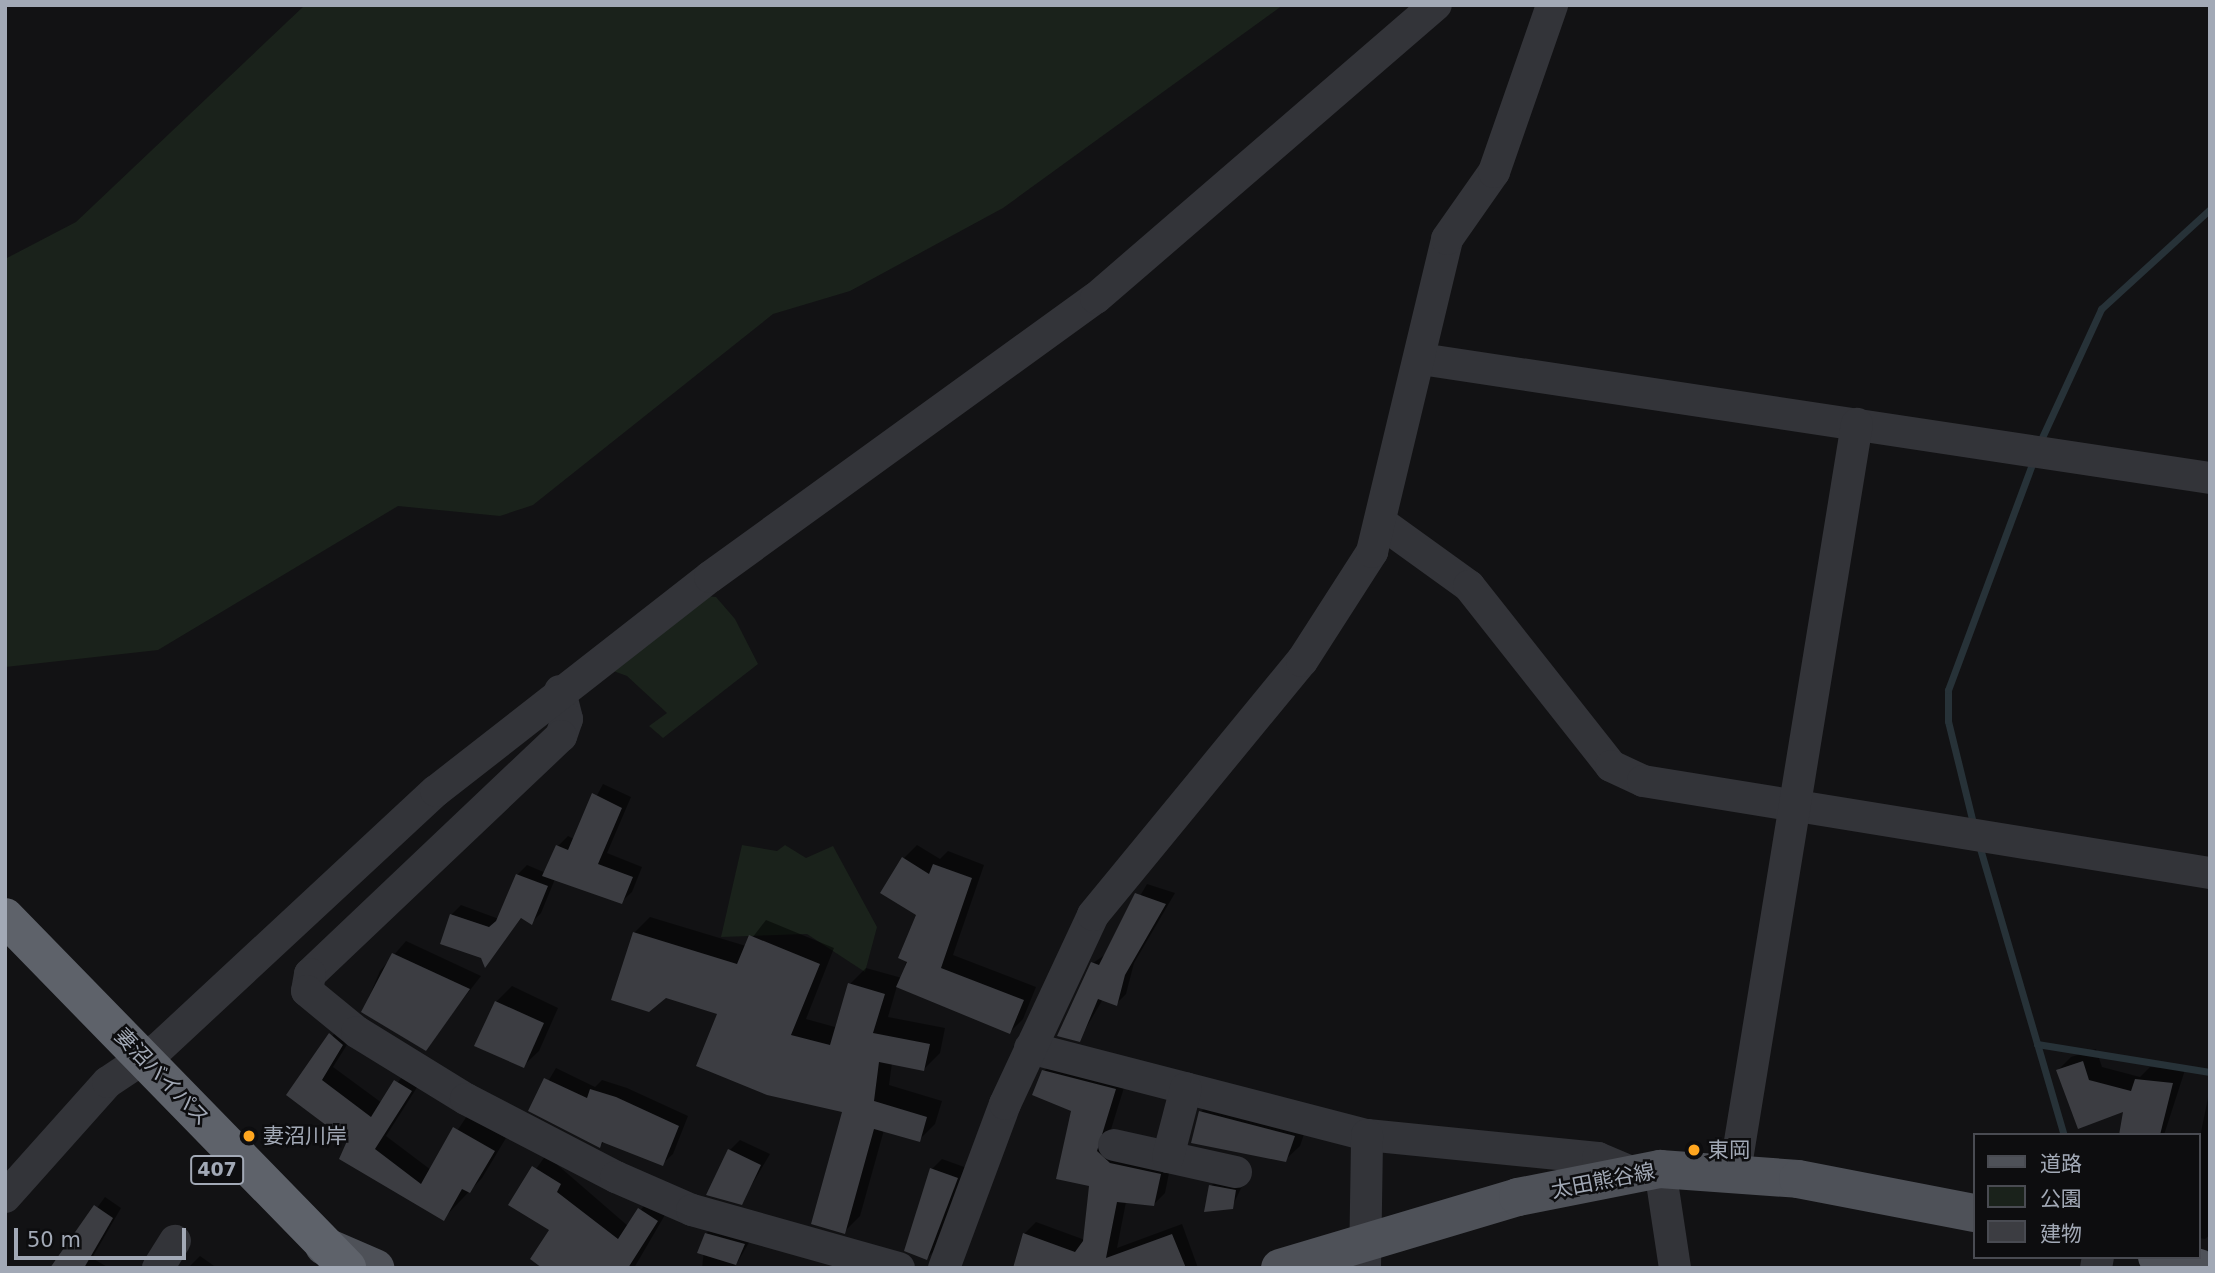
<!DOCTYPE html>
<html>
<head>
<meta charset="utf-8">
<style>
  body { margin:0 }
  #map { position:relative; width:2215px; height:1273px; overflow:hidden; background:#121214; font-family:"DejaVu Sans","Noto Sans JP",sans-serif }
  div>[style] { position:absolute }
  .green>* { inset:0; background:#1a221b }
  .shadow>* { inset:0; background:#0007 }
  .stream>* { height:7px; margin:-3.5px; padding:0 3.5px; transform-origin:3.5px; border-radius:3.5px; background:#273238 }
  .building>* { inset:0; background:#3c3d42 }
  .minor>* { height:32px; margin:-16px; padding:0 16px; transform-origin:16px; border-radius:16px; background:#333439 }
  .major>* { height:38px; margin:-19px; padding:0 19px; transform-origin:19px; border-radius:19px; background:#4e5158 }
  .highway>* { height:38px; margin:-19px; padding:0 19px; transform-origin:19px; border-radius:19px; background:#5e626a }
  .dots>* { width:19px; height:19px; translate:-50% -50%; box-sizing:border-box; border:4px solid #0d0d0f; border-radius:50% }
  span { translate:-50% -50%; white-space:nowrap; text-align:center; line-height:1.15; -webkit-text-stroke:5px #0d0d0f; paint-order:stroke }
  .shield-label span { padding:2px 5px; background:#0d0d0f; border:2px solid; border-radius:5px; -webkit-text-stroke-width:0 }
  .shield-label { font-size:19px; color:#a2a9b6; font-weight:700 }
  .street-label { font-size:21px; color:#a2a9b6 }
  .poi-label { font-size:21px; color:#a2a9b6 }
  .left { translate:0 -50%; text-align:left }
  .frame { position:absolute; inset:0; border:7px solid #a2a9b6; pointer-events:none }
  .legend { position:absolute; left:1973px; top:1133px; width:228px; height:126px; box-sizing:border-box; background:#0d0d0f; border:2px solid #494b52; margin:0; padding:9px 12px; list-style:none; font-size:21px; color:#a2a9b6 }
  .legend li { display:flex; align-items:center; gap:14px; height:35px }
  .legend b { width:35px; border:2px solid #494b52 }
  .scale { position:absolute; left:14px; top:1228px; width:172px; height:32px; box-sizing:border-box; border:4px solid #a2a9b6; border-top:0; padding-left:9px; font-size:21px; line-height:24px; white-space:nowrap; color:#a2a9b6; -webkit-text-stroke:5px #0d0d0f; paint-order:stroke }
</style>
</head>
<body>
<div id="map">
  <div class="green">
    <div style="clip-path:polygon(305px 5px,1283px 5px,1003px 208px,850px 291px,773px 314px,533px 505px,500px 516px,398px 506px,158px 650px,5px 667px,5px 259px,76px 222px)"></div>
    <div style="clip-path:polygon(706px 596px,716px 597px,735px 619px,758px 664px,663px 738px,649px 726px,667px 713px,627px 676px,608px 669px)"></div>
    <div style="clip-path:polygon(742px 845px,777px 851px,785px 845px,806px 858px,833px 846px,877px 927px,865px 972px,807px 934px,721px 937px)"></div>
  </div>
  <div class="shadow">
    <div style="clip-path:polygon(603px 784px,631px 797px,607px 853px,642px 867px,632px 892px,621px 902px,555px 879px,541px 913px,532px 922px,522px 917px,486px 964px,451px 915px,461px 905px,499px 919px,517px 875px,527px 865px,546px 873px,558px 846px,568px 836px,574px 839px)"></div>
    <div style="clip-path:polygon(917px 845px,940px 859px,948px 851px,984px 865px,953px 955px,1036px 987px,1023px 1019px,1010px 1032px,897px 986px,888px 1017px,945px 1028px,940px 1053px,924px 1069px,892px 1063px,889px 1085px,942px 1101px,935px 1124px,919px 1140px,884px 1130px,860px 1216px,844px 1232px,844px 1111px,720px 1013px,634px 933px,650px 917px,746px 946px,766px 920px,834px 948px,806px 1019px,835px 1027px,850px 984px,866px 968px,902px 978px,918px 914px,903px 859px)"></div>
    <div style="clip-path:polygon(1147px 884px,1175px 893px,1134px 963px,1126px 994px,1116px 1004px,1103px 999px,1079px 1040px,1093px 963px,1106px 954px)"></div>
    <div style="clip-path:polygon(406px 941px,481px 976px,425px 1048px,363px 1011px,380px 971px)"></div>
    <div style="clip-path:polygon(512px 986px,558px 1008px,539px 1051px,523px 1066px,496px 1002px)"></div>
    <div style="clip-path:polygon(343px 1022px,355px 1032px,333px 1067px,382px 1103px,408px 1069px,423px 1078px,386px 1136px,431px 1170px,467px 1116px,506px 1138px,482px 1178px,443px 1219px,288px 1095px)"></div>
    <div style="clip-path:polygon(2096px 1049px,2102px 1067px,2140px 1077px,2150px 1067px,2185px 1070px,2164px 1135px,2120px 1135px,2125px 1109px,2058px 1070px,2071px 1057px)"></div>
    <div style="clip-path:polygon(1056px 1059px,1127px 1078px,1108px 1139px,1171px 1163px,1165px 1193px,1153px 1205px,1126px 1202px,1117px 1248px,1182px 1224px,1198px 1268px,1014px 1268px,1024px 1234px,1036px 1222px,1085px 1240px,1091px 1185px,1073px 1110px,1044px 1071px)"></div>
    <div style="clip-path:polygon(556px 1068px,595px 1087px,602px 1080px,627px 1088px,688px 1116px,673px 1154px,662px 1164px,605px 1141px,600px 1146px,531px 1110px)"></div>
    <div style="clip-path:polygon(2210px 1088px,2210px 1235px,2205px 1239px,2199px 1238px,2199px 1142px)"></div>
    <div style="clip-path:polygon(1215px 1098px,1308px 1122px,1300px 1146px,1285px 1160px,1201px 1112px)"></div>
    <div style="clip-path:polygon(740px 1140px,770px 1154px,741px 1203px,730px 1150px)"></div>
    <div style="clip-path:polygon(546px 1155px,628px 1226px,651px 1197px,669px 1208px,634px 1268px,545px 1268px,551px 1230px,511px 1204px)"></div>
    <div style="clip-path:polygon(942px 1159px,967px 1168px,937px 1248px,927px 1258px,932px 1169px)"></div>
    <div style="clip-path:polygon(1221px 1175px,1245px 1180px,1232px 1207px,1211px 1186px)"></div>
    <div style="clip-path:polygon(105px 1197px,121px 1208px,92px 1258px,109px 1268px,53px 1268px)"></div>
    <div style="clip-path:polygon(716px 1223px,754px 1234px,734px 1268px,702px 1268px,706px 1234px)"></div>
    <div style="clip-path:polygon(200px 1256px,217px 1268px,188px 1268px)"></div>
  </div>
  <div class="stream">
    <div style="left:2039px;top:444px;width:149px;rotate:-65.3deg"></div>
    <div style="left:2101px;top:309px;width:148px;rotate:-42.5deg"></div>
    <div style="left:1974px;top:827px;width:109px;rotate:-103.8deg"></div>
    <div style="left:1948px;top:721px;width:31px;rotate:-90deg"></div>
    <div style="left:1948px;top:690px;width:246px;rotate:-69.6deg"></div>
    <div style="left:1979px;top:845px;width:302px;rotate:73.7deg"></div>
    <div style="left:2037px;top:1044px;width:175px;rotate:9.2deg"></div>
  </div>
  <div class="building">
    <div style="clip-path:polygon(592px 793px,622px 808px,598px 864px,633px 877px,622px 904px,542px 876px,556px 845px,568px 850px)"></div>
    <div style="clip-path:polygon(902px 857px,929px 874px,933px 864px,972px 878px,941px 968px,1024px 1000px,1010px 1034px,896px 987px,907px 962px,898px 958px,916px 915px,880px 893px)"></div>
    <div style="clip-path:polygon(516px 874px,548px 886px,532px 925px,521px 918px,485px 968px,481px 958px,440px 944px,450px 914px,489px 927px,496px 921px)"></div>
    <div style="clip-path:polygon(1135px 893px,1166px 904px,1125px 975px,1117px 1006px,1098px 999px,1080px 1042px,1057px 1036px,1091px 962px,1099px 965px)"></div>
    <div style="clip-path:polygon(633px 932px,737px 964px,749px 935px,820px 964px,791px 1035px,830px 1045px,848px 983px,885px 994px,873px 1033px,930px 1044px,924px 1071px,879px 1062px,874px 1101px,927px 1117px,920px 1142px,874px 1129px,845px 1234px,811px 1224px,842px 1112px,767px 1095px,696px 1066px,717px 1014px,666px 998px,649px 1012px,611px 1000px)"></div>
    <div style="clip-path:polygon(392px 953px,470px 989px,426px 1051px,361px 1012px)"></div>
    <div style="clip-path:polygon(495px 1001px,544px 1023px,524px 1068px,474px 1046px)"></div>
    <div style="clip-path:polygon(329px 1033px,343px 1045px,322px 1080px,371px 1117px,394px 1080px,412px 1091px,375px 1149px,421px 1184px,453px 1127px,495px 1151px,470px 1193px,462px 1189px,444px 1221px,339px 1159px,347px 1141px,286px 1095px)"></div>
    <div style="clip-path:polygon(2083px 1061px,2089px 1080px,2131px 1091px,2135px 1079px,2173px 1083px,2160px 1135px,2119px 1135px,2123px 1112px,2078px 1129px,2056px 1070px)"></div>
    <div style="clip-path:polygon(1042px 1070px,1116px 1089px,1097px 1151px,1110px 1163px,1161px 1174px,1154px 1206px,1117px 1202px,1106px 1258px,1172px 1234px,1186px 1268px,1013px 1268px,1023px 1233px,1075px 1252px,1083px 1241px,1089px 1186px,1056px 1179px,1071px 1111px,1032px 1095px)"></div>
    <div style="clip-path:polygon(544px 1078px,587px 1098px,590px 1089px,616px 1097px,679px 1126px,663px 1166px,602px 1142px,600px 1148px,528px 1111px)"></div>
    <div style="clip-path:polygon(1199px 1111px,1295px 1136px,1286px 1162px,1191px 1143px)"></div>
    <div style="clip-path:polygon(728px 1149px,761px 1165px,742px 1205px,706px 1195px)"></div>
    <div style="clip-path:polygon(532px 1166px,561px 1184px,557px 1192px,618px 1239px,638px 1208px,658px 1221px,628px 1268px,542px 1268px,530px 1259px,549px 1230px,508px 1205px)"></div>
    <div style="clip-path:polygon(930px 1168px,958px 1178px,927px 1260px,904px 1251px)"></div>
    <div style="clip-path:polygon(1209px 1185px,1236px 1190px,1233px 1209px,1204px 1212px)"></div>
    <div style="clip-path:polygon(94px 1205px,113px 1218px,84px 1268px,50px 1268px)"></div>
    <div style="clip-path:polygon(705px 1233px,745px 1244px,736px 1265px,697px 1253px)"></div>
  </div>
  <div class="minor">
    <div style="left:1421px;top:359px;width:798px;rotate:8.58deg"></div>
    <div style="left:1383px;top:524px;width:106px;rotate:35.8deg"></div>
    <div style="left:1469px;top:586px;width:229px;rotate:51.7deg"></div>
    <div style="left:1611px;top:766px;width:35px;rotate:25deg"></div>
    <div style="left:1643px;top:781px;width:574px;rotate:9.22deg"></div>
    <div style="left:560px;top:691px;width:29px;rotate:76deg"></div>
    <div style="left:567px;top:719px;width:18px;rotate:109deg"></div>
    <div style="left:561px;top:736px;width:346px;rotate:136.5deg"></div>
    <div style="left:310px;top:974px;width:17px;rotate:100deg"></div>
    <div style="left:307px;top:991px;width:65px;rotate:39.4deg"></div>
    <div style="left:357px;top:1032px;width:128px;rotate:31.6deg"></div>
    <div style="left:466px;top:1099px;width:169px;rotate:27.5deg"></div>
    <div style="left:616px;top:1177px;width:83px;rotate:23.5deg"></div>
    <div style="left:692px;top:1210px;width:215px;rotate:15.7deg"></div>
    <div style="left:1030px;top:1048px;width:348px;rotate:14.5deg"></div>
    <div style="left:1367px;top:1135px;width:232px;rotate:5.7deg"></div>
    <div style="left:1598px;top:1158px;width:41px;rotate:22.8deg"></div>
    <div style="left:1114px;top:1145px;width:125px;rotate:12.5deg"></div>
    <div style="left:1168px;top:1157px;width:71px;rotate:-75.4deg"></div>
    <div style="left:1660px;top:1169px;width:100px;rotate:81.4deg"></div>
    <div style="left:1735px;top:1172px;width:758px;rotate:-80.74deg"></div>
    <div style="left:5px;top:1197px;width:154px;rotate:-48.2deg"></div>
    <div style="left:108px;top:1082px;width:61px;rotate:-33.7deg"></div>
    <div style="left:159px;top:1048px;width:378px;rotate:-42.9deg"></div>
    <div style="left:436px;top:791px;width:348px;rotate:-38deg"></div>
    <div style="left:710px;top:577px;width:476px;rotate:-35.9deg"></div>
    <div style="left:1096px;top:298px;width:449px;rotate:-40.8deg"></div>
    <div style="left:158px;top:1268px;width:32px;rotate:-58deg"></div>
    <div style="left:944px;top:1268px;width:175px;rotate:-69.6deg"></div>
    <div style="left:1005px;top:1104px;width:208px;rotate:-65deg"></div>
    <div style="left:1093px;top:915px;width:329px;rotate:-50.6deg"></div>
    <div style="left:1302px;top:661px;width:130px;rotate:-57.3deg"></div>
    <div style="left:1372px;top:552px;width:322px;rotate:-76.5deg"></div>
    <div style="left:1447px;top:239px;width:82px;rotate:-55deg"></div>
    <div style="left:1494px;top:172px;width:177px;rotate:-70.8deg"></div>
    <div style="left:1365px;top:1268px;width:133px;rotate:-89.1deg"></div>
    <div style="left:2096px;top:1268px;width:11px;rotate:-80deg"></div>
  </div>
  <div class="major">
    <div style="left:324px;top:1246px;width:56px;rotate:23.3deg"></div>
    <div style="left:2157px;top:1257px;width:43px;rotate:14.7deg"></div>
    <div style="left:1280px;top:1268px;width:248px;rotate:-16.6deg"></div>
    <div style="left:1518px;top:1197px;width:145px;rotate:-11.2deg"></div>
    <div style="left:1660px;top:1169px;width:138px;rotate:4.1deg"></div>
    <div style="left:1798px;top:1179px;width:180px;rotate:10.9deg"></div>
  </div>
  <div class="highway">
    <div style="left:5px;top:917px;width:490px;rotate:45.7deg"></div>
  </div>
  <div class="dots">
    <div style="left:249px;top:1136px;background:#ffa61f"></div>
    <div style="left:1694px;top:1150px;background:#ffa61f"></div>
  </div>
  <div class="shield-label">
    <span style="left:217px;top:1170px">407</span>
  </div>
  <div class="street-label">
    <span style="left:162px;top:1077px;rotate:46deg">妻沼バイパス</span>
    <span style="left:1603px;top:1181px;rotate:-11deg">太田熊谷線</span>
  </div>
  <div class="poi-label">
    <span class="left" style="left:263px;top:1136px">妻沼川岸</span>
    <span class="left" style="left:1708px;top:1150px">東岡</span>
  </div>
  <div class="frame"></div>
  <ul class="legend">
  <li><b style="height:9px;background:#4e5158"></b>道路</li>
  <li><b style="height:19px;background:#1a221b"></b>公園</li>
  <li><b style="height:19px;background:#3c3d42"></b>建物</li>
  </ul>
  <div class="scale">50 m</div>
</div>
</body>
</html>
